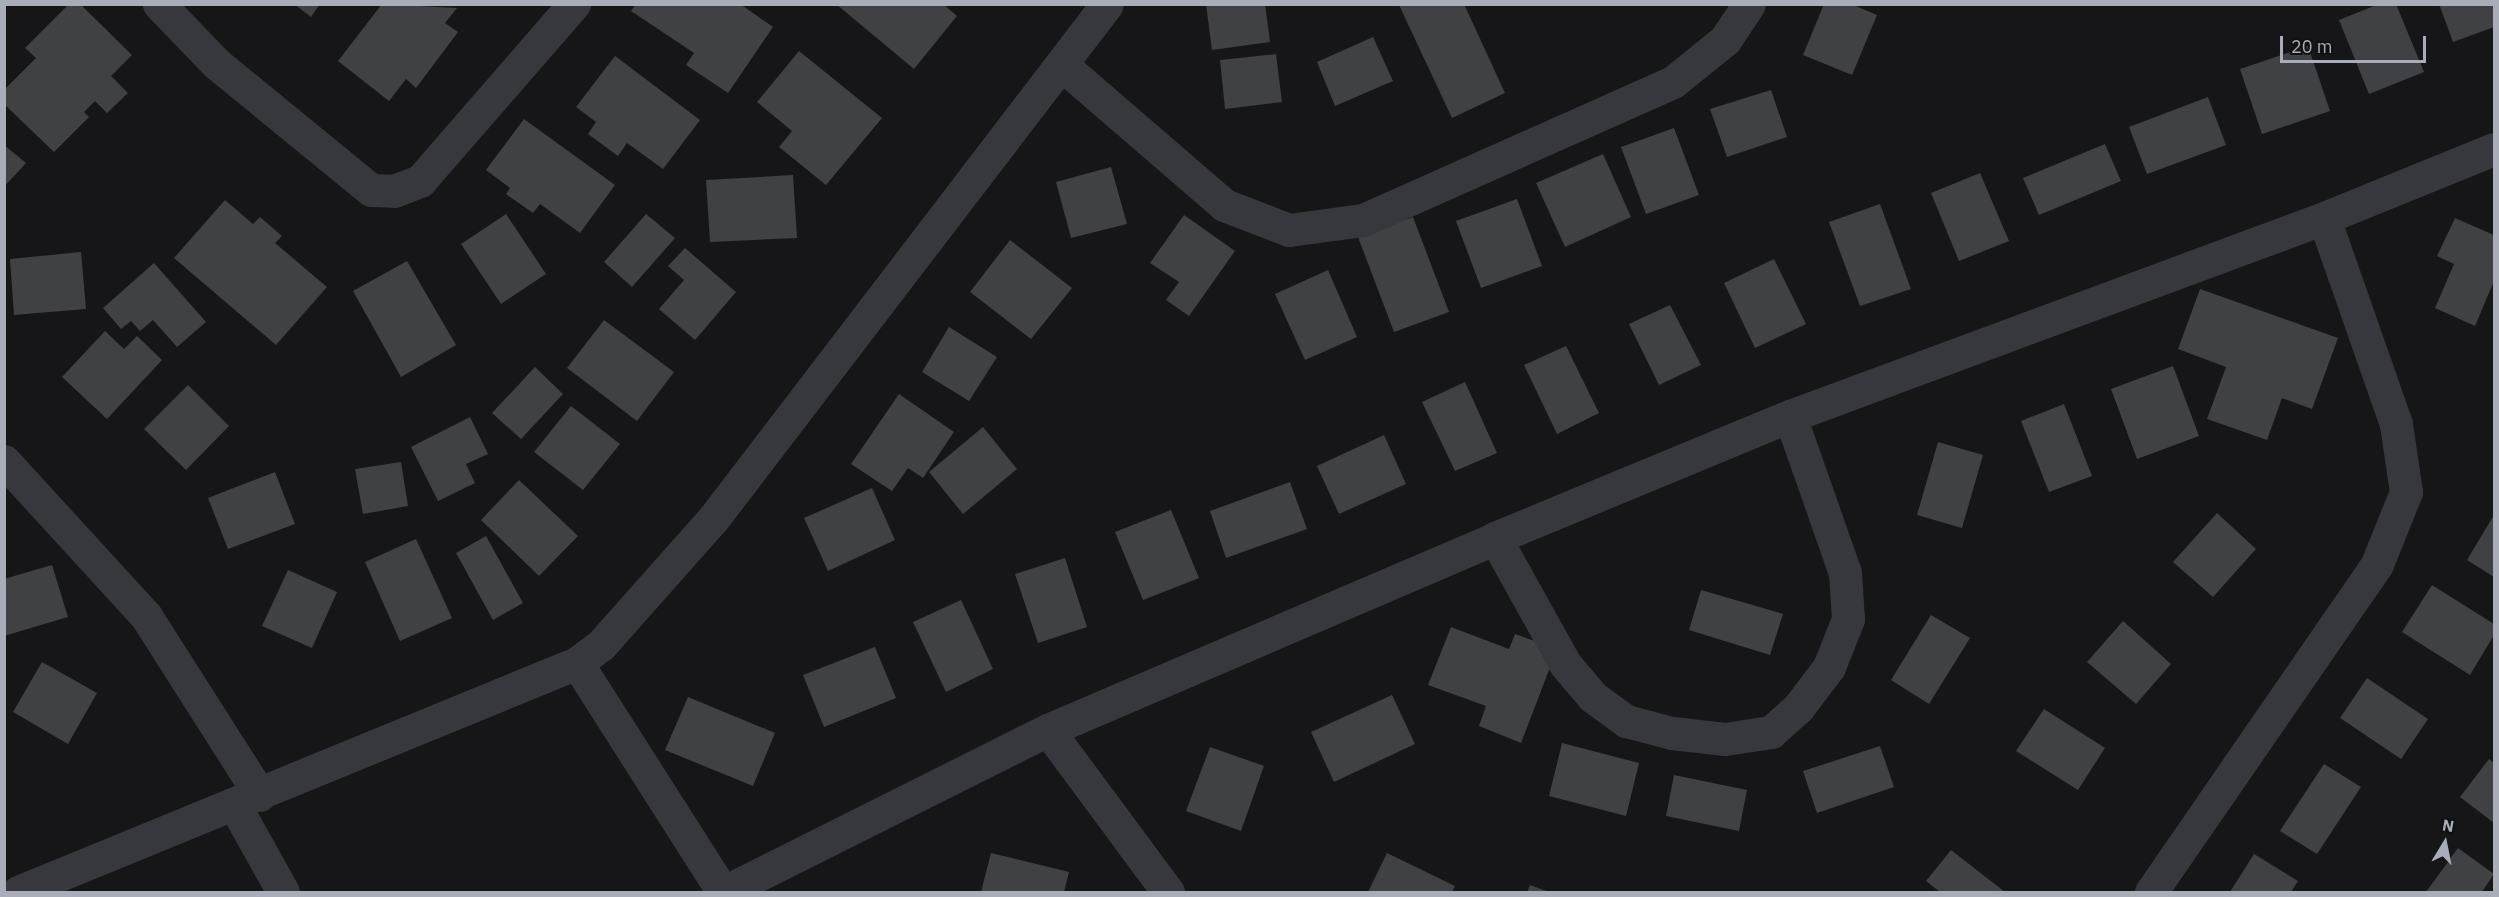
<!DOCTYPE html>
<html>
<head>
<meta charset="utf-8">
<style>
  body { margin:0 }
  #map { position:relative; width:2499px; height:897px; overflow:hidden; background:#161618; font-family:"IBM Plex Sans",sans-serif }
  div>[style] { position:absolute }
  .building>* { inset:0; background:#404145 }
  .minor>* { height:33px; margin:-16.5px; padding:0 16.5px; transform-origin:16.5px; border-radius:16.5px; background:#37383d }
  span { translate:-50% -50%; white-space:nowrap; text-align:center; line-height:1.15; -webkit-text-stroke:6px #111113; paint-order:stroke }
  .frame { position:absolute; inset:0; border:6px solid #a8adb8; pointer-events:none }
  .north { position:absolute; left:2415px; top:813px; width:60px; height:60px; -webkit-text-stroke:4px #111113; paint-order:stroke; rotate:10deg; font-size:16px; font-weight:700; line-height:24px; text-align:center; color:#a8adb8 }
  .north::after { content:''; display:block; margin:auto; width:21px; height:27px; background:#a8adb8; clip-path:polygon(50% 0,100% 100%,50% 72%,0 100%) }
  .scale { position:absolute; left:2280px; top:36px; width:146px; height:27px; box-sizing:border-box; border:3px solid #a8adb8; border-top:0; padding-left:8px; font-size:18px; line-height:21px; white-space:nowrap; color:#a8adb8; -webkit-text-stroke:4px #111113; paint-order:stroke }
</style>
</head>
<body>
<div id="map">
  <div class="building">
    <div style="clip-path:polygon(69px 4px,80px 4px,132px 55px,111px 76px,128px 93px,107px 113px,95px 101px,84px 112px,89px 117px,54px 152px,4px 104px,4px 90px,36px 58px,25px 48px)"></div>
    <div style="clip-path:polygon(294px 4px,320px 4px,311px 17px)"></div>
    <div style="clip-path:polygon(382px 4px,457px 8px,445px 23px,458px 32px,416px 88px,406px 79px,389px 101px,338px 61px)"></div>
    <div style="clip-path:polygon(636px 4px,740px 4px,773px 27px,728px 93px,686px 65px,694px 53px,631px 11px)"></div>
    <div style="clip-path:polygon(836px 4px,943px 4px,957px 16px,914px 69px)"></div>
    <div style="clip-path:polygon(1206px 4px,1265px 4px,1270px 42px,1212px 50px)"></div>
    <div style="clip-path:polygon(1464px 4px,1505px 93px,1452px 118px,1399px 5px)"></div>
    <div style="clip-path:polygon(1824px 4px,1851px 4px,1877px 15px,1852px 75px,1803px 55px)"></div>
    <div style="clip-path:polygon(2379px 4px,2396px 4px,2424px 72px,2369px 94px,2339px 20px)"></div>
    <div style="clip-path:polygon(2439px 4px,2494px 4px,2494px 27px,2453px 42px)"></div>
    <div style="clip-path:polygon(1373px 37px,1393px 81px,1335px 106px,1317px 62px)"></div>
    <div style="clip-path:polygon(2308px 46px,2330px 111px,2262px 134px,2240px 69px)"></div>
    <div style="clip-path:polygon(799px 51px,882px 118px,826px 185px,779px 147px,792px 131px,757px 102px)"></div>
    <div style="clip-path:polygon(1276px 54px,1282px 102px,1225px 109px,1220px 60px)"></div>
    <div style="clip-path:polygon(615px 56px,700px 120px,663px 169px,627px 143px,618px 156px,588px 134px,596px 122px,576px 107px)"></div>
    <div style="clip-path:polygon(1771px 90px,1787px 137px,1727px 157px,1710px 109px)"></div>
    <div style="clip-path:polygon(2208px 97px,2226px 145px,2147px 174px,2129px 127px)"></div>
    <div style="clip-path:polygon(524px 119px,615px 185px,580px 233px,540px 204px,533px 213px,506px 194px,510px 188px,486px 170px)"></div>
    <div style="clip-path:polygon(1674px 128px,1699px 195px,1646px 214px,1621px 147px)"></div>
    <div style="clip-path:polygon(2105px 144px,2121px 181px,2039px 215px,2023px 178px)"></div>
    <div style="clip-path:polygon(4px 145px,26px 163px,4px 187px)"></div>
    <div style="clip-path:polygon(1603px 154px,1631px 217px,1565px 247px,1536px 183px)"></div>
    <div style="clip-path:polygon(1111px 167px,1127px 224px,1071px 238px,1056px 182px)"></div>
    <div style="clip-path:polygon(1980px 173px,2009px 241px,1959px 261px,1931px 193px)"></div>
    <div style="clip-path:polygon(793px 175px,797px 238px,710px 242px,706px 180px)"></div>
    <div style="clip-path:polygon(1517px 199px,1542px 266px,1481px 288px,1456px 221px)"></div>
    <div style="clip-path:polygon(225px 200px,253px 224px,260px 217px,282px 236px,275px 243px,327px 287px,276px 345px,174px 258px)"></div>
    <div style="clip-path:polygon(1880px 204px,1911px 289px,1860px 306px,1829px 222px)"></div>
    <div style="clip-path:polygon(506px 214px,546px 274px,501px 304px,461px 244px)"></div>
    <div style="clip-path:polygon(646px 214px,675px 238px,632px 287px,604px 262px)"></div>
    <div style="clip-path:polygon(1184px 215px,1235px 251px,1189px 316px,1166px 300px,1179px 282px,1150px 263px)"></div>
    <div style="clip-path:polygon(1413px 217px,1449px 312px,1394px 332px,1358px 237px)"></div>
    <div style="clip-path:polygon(2455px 218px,2494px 235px,2494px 281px,2475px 326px,2435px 308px,2454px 264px,2437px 256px)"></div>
    <div style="clip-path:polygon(1010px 240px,1072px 288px,1031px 339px,970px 292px)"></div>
    <div style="clip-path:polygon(685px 248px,736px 292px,695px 340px,659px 309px,684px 280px,668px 266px)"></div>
    <div style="clip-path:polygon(81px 252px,86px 309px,14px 315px,10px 259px)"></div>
    <div style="clip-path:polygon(1774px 259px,1806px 324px,1755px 348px,1724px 283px)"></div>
    <div style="clip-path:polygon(407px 261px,456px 345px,401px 377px,353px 291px)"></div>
    <div style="clip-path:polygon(154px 263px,206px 322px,177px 347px,153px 320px,140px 331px,131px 321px,121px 329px,103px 308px)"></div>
    <div style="clip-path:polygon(1328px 270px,1357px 337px,1305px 360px,1275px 294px)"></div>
    <div style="clip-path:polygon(2200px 289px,2338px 338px,2312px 409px,2282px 398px,2267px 440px,2207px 419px,2226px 367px,2178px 349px)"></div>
    <div style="clip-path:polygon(1670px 305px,1701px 365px,1659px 385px,1629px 324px)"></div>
    <div style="clip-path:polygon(604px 320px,674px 372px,637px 421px,567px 368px)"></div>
    <div style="clip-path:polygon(949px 327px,997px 357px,969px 401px,922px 372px)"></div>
    <div style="clip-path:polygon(105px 331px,124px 349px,137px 336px,162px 360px,107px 419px,62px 377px)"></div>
    <div style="clip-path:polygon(1566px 346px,1599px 413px,1557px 434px,1524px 365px)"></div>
    <div style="clip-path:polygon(2173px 366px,2199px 436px,2137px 459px,2111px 389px)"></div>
    <div style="clip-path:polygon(535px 367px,563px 394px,521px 439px,492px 413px)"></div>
    <div style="clip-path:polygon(1465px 382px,1497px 453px,1455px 471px,1422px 402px)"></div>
    <div style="clip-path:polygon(188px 385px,229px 426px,186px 470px,144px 429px)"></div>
    <div style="clip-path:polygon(899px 394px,954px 432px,923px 478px,908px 468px,892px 491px,851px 464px)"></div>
    <div style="clip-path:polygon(2064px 404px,2092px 476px,2049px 492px,2021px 421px)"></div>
    <div style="clip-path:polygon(571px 406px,620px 444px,583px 490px,534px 452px)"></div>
    <div style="clip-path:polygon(470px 417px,488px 454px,466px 464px,475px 483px,438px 501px,411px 447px)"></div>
    <div style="clip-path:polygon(983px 427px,1017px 469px,963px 514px,929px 472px)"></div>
    <div style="clip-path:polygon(1384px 435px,1406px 484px,1339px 514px,1317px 466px)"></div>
    <div style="clip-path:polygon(1938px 442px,1983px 455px,1962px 528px,1917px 515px)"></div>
    <div style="clip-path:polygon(401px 462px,408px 506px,363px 514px,355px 469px)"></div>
    <div style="clip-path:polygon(275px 472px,295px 524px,228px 549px,208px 498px)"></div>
    <div style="clip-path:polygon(519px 480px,578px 536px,539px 576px,481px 520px)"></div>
    <div style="clip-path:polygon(1290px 482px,1307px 529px,1226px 558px,1210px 511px)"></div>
    <div style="clip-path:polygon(872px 488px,895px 540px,828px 571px,804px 518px)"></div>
    <div style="clip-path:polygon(1171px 510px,1199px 578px,1143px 600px,1115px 532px)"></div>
    <div style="clip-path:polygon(2217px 513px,2256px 549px,2213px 597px,2173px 562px)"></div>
    <div style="clip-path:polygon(2494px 515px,2494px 577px,2467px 560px)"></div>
    <div style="clip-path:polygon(486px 536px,523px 603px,493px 620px,456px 553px)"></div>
    <div style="clip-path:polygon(416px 539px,452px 618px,400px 641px,365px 562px)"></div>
    <div style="clip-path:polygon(1065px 558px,1087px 627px,1038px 643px,1015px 574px)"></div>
    <div style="clip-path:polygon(52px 565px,68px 617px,4px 636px,4px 579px)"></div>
    <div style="clip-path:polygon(288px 570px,337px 592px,312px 648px,262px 626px)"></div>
    <div style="clip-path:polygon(2432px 585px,2494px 624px,2494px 635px,2470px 675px,2402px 632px)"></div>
    <div style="clip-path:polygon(1701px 590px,1783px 614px,1770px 655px,1689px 630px)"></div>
    <div style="clip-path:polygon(961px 600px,993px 669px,946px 692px,913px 622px)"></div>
    <div style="clip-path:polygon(1931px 615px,1970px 638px,1929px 704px,1891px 680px)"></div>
    <div style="clip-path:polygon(2123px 621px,2171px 664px,2136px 704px,2087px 662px)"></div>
    <div style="clip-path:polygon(1451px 627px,1509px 649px,1515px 634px,1557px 649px,1521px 743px,1479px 726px,1486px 706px,1428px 685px)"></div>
    <div style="clip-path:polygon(875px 647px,896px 698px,824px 727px,803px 675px)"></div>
    <div style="clip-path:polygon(42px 662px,97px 693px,68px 744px,13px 712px)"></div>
    <div style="clip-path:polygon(2367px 678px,2428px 719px,2401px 759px,2340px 718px)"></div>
    <div style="clip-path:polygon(1392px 695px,1415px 744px,1334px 782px,1311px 732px)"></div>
    <div style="clip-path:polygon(688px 697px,775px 733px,753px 786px,665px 750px)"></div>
    <div style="clip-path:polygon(2044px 709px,2105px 748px,2078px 790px,2016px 751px)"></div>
    <div style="clip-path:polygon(1562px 743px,1639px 763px,1626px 816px,1549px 796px)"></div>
    <div style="clip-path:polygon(1880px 746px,1894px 787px,1817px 813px,1803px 771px)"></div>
    <div style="clip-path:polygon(1210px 747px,1264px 766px,1241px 831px,1186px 811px)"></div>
    <div style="clip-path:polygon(2489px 759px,2494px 763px,2494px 823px,2460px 797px)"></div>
    <div style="clip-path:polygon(2324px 764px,2361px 787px,2317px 854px,2280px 831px)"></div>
    <div style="clip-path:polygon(1674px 775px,1747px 790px,1739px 831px,1666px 816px)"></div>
    <div style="clip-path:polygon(2458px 848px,2494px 874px,2482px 892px,2426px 892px)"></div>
    <div style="clip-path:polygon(1951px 850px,2005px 892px,1940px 892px,1926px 881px)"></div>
    <div style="clip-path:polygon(991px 853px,1069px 872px,1064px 892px,981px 892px)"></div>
    <div style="clip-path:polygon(1387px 853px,1455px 886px,1452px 892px,1368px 892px)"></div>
    <div style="clip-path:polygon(2254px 854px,2298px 881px,2291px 892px,2230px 892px)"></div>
    <div style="clip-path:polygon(1530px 885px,1549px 892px,1527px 892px)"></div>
  </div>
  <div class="minor">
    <div style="left:159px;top:4px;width:83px;rotate:46deg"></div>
    <div style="left:217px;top:64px;width:199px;rotate:39.3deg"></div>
    <div style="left:371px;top:190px;width:23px;rotate:2deg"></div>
    <div style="left:394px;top:191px;width:28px;rotate:-21deg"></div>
    <div style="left:420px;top:181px;width:235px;rotate:-49deg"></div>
    <div style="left:1062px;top:65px;width:214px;rotate:40.8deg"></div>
    <div style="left:1224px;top:205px;width:70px;rotate:21deg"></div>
    <div style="left:1289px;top:230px;width:75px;rotate:-7.7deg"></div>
    <div style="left:1363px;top:220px;width:339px;rotate:-24deg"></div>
    <div style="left:1673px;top:82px;width:67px;rotate:-38.9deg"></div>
    <div style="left:1725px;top:40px;width:43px;rotate:-56.3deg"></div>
    <div style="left:4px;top:461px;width:210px;rotate:47.5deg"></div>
    <div style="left:146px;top:616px;width:212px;rotate:57.5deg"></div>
    <div style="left:1495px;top:538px;width:144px;rotate:60.9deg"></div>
    <div style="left:1565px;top:664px;width:43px;rotate:49.7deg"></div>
    <div style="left:1593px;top:697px;width:41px;rotate:36deg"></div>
    <div style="left:1626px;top:721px;width:48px;rotate:14.6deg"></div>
    <div style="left:1672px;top:733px;width:53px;rotate:6.5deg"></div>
    <div style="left:1725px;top:739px;width:47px;rotate:-8.7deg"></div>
    <div style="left:1771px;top:732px;width:36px;rotate:-42deg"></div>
    <div style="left:1798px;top:708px;width:51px;rotate:-52.9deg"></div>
    <div style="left:1829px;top:667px;width:52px;rotate:-68.4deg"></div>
    <div style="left:1848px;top:619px;width:46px;rotate:-93.7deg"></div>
    <div style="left:1845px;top:573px;width:166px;rotate:-109.3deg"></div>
    <div style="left:577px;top:663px;width:272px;rotate:57.5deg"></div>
    <div style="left:1048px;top:730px;width:202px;rotate:53.5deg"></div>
    <div style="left:235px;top:806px;width:98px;rotate:60.8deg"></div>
    <div style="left:18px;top:892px;width:604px;rotate:-22.28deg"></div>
    <div style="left:577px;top:663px;width:30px;rotate:-37deg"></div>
    <div style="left:601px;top:645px;width:169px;rotate:-48.4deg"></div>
    <div style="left:713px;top:519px;width:648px;rotate:-52.58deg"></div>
    <div style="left:724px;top:892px;width:362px;rotate:-26.6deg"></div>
    <div style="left:1048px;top:730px;width:486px;rotate:-23.2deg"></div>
    <div style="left:1495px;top:538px;width:319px;rotate:-22.5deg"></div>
    <div style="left:1790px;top:416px;width:570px;rotate:-20.34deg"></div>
    <div style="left:2324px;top:218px;width:183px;rotate:-22.1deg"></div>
    <div style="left:2151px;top:892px;width:398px;rotate:-55.4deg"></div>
    <div style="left:2377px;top:564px;width:78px;rotate:-68.1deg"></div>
    <div style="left:2406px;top:492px;width:69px;rotate:-98.4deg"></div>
    <div style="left:2396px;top:424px;width:218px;rotate:-109.3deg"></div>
  </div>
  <div class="frame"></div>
  <div class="north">N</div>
  <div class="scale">20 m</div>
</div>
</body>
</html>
